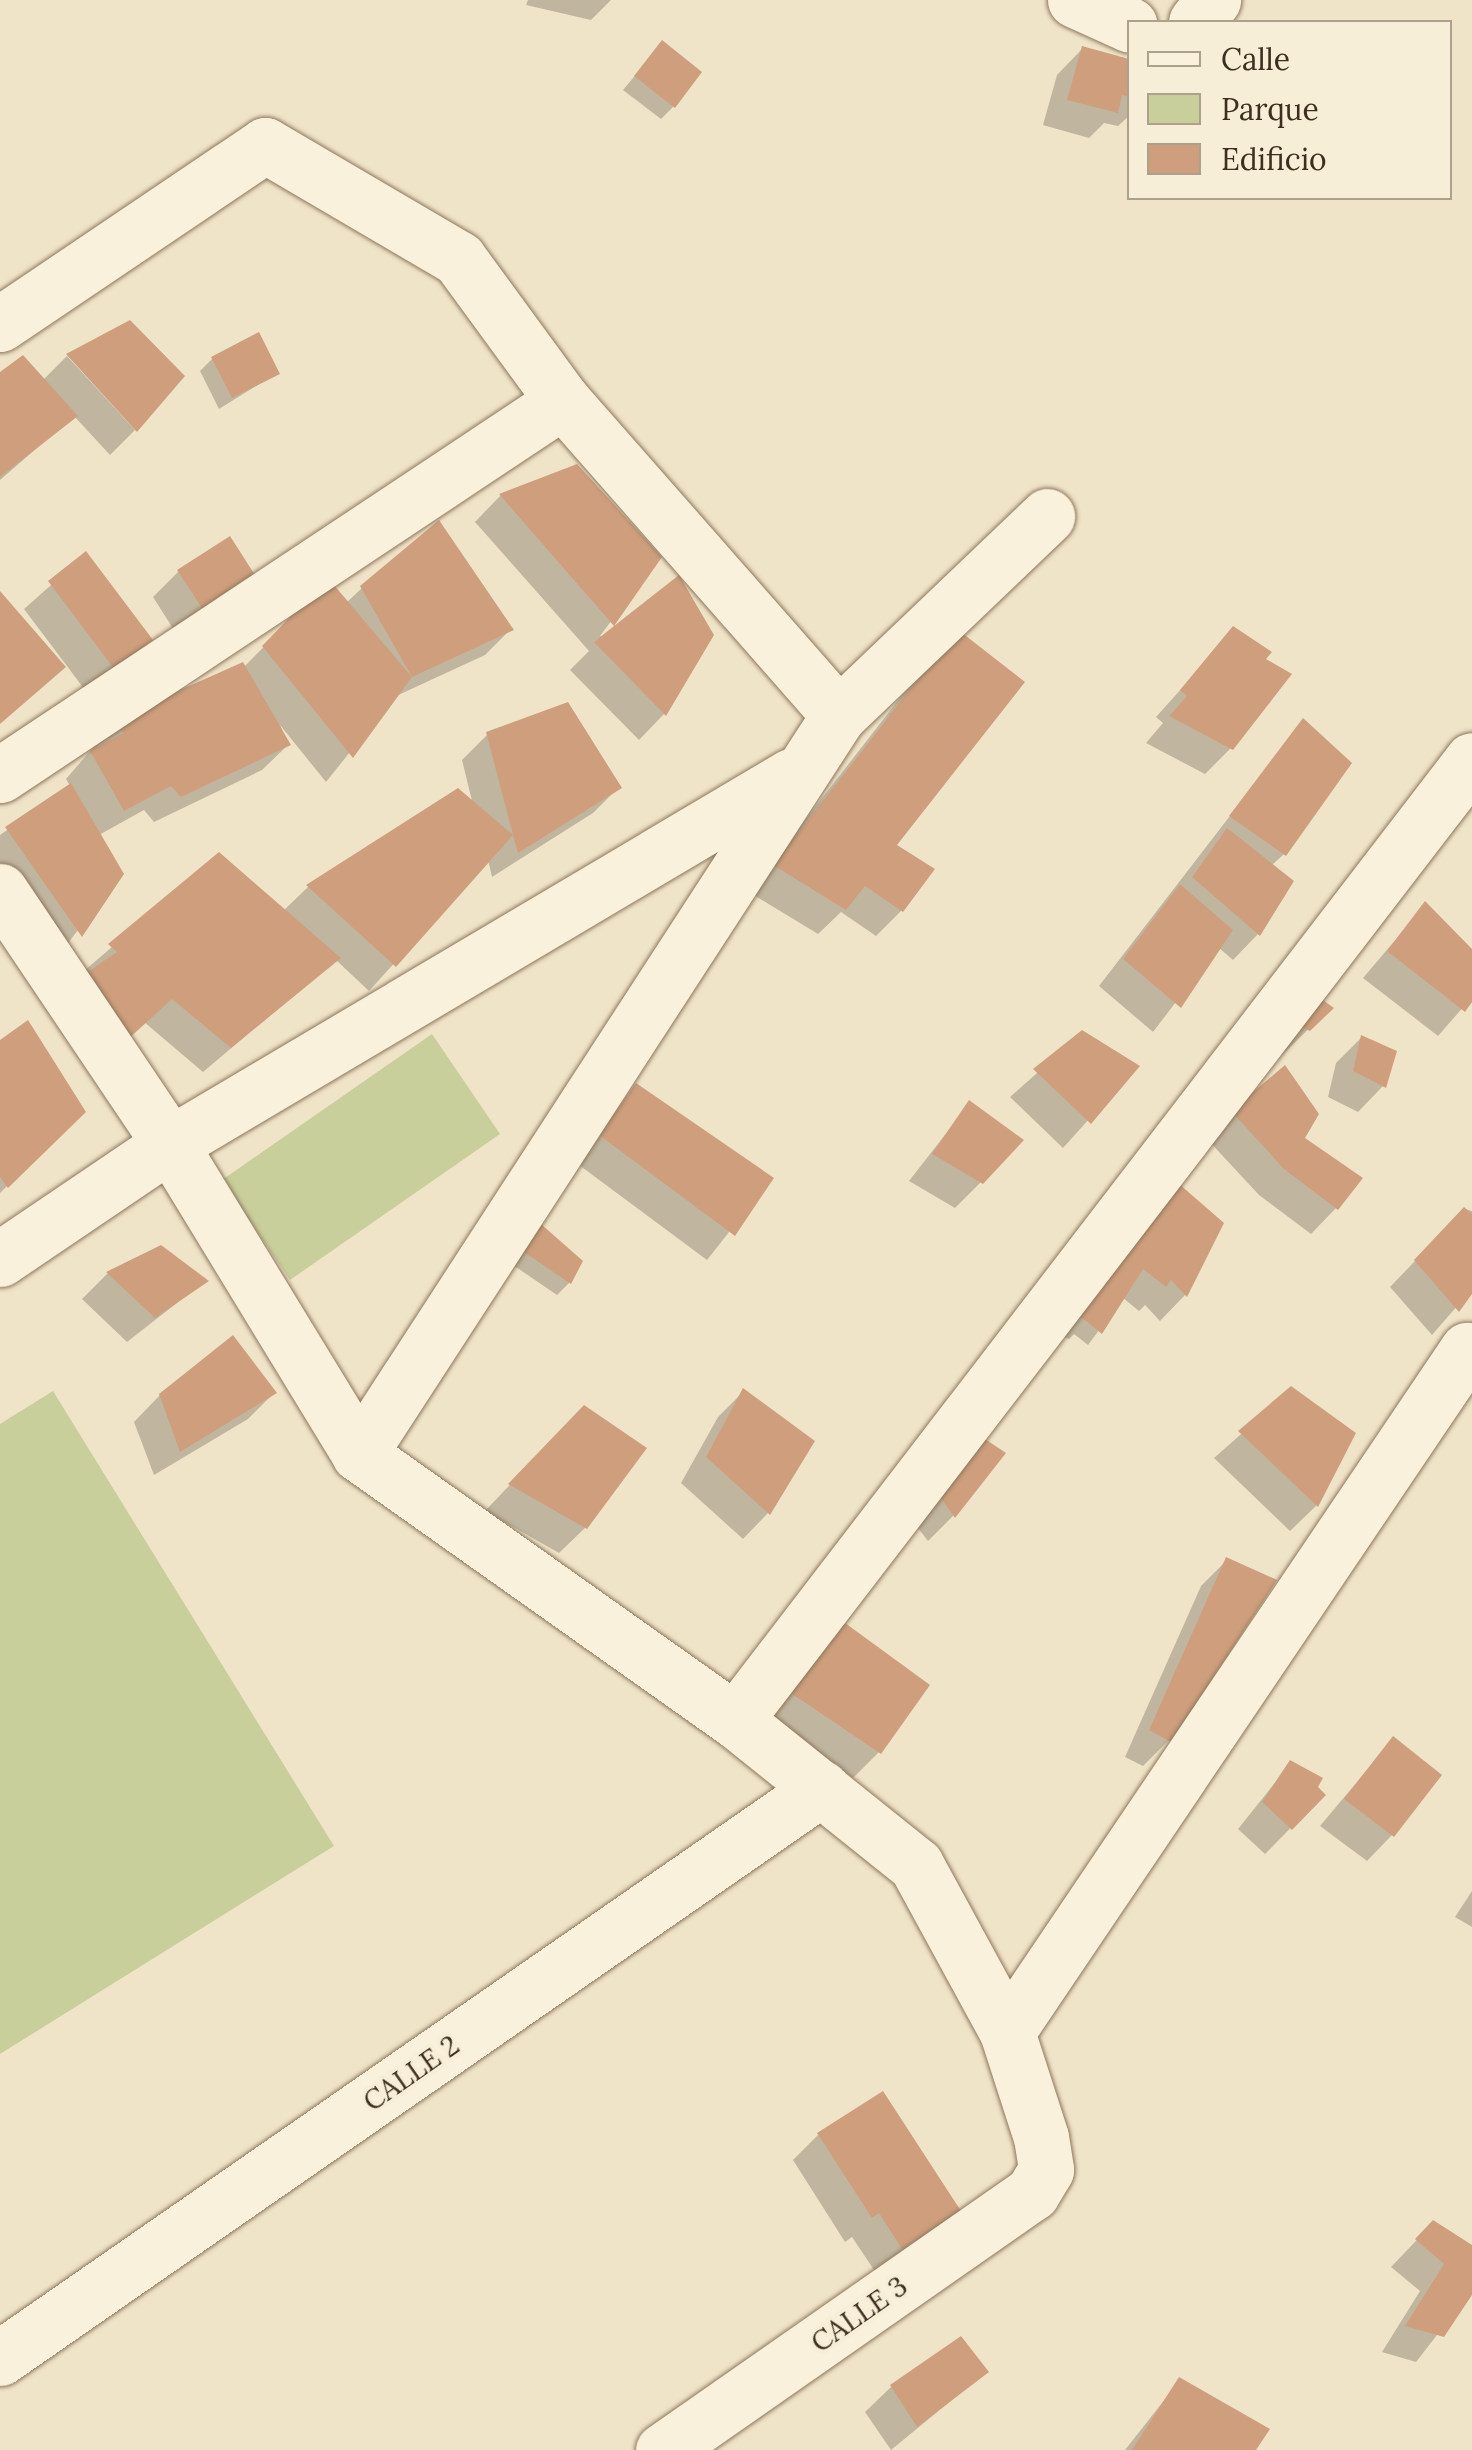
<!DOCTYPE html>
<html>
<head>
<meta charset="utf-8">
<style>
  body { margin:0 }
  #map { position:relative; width:1472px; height:2450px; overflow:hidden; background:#f0e4c8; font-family:Lora,serif }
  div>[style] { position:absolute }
  .green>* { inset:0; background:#c9cf9b }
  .shadow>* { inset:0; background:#0003 }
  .building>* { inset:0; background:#cf9f7d }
  .roads { filter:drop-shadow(0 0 2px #8d765c) drop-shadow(0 0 2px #8d765c) }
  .street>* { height:55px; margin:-27.5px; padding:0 27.5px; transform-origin:27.5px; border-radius:27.5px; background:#faf1dc }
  span { translate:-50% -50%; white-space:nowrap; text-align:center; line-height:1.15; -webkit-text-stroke:8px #f7eed8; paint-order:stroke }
  .street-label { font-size:28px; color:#3d2e20 }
  .legend { position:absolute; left:1127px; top:20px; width:325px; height:180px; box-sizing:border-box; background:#f7eed8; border:2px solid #ada18e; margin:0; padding:12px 18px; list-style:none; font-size:30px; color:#3d2e20 }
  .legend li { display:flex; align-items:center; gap:20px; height:50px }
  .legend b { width:50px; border:2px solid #ada18e }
</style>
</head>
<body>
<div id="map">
  <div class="green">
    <div style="clip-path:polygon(432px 1034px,500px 1134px,290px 1280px,222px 1180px)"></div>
    <div style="clip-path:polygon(53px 1391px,334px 1846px,0 2054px,0 1424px)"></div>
  </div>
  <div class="shadow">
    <div style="clip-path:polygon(528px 0,611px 0,591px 20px,526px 5px)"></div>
    <div style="clip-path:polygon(662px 43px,673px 107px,661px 119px,623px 90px)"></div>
    <div style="clip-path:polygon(1082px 49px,1130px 79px,1130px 115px,1118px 126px,1104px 123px,1089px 138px,1043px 125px,1057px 75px)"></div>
    <div style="clip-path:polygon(67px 356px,135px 430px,110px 455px,74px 416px,0 480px,0 375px,43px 380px)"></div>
    <div style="clip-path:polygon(212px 359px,277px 373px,219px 409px,200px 371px)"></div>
    <div style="clip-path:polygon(577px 467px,659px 557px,600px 636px,711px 635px,664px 714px,639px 740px,570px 670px,589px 651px,475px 522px,500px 496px)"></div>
    <div style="clip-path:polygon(85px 555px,150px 640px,88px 694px,24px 609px)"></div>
    <div style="clip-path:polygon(179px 571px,255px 580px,179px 638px,153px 597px)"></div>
    <div style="clip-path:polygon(328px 582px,346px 603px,362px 588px,511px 629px,485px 655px,394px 697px,326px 782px,280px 725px,288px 745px,262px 770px,154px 822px,144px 810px,99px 835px,121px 874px,55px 960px,0 883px,0 835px,70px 786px,66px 779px,115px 722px,243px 668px)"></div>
    <div style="clip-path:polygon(1234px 630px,1231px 748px,1205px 774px,1146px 743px,1163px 723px,1156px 717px)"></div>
    <div style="clip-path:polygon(931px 658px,894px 845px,902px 910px,876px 936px,841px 912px,818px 934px,749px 892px)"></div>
    <div style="clip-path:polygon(1303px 721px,1284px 854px,1271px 866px,1258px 934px,1233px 960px,1218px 947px,1153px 1032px,1099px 986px)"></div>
    <div style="clip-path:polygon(488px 734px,619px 787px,593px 813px,492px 877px,488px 860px,369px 991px,336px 960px,203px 1072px,84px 971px,219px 855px,283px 911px,308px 887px,473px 805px,462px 760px)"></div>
    <div style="clip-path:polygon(1425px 905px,1472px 953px,1472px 997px,1438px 1036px,1363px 978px)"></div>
    <div style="clip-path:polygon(1330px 1008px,1282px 1055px,1264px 1048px)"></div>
    <div style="clip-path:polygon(1082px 1033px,1136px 1067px,1063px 1148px,1010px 1097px)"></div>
    <div style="clip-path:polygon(1361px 1038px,1383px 1086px,1358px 1112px,1328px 1097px,1336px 1063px)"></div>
    <div style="clip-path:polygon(0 1043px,83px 1112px,0 1193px)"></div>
    <div style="clip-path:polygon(637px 1086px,771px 1179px,707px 1260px,575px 1162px)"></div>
    <div style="clip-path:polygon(969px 1104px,981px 1182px,955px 1208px,909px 1181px)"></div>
    <div style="clip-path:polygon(1232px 1113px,1301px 1138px,1336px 1208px,1311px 1234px,1259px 1195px,1207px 1139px)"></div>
    <div style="clip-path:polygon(1465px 1209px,1472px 1211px,1472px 1289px,1432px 1335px,1390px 1287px)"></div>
    <div style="clip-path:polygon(1152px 1212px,1221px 1224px,1185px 1295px,1160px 1321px,1145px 1305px,1139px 1311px,1123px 1298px,1088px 1345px,1074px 1334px,1069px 1339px,1044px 1329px)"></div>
    <div style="clip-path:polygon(541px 1228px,569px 1283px,557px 1295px,513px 1265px)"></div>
    <div style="clip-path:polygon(161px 1248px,205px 1281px,127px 1342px,82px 1299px,107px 1274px)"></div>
    <div style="clip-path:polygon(1291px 1390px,1353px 1434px,1316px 1506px,1290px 1531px,1214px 1458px)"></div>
    <div style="clip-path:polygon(743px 1392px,768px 1513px,743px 1539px,681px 1483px,718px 1417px)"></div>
    <div style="clip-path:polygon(274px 1393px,248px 1419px,154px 1475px,134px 1422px,160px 1395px)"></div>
    <div style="clip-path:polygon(558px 1434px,585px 1528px,559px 1553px,485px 1511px)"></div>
    <div style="clip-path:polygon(1003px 1453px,953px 1516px,928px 1541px,912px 1520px,959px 1468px)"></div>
    <div style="clip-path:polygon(1227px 1560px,1169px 1740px,1143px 1766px,1125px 1757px,1201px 1586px)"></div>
    <div style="clip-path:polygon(816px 1649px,879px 1752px,853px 1778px,759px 1714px)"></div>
    <div style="clip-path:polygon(1393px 1739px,1392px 1835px,1367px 1861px,1320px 1826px)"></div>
    <div style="clip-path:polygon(1290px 1764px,1323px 1795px,1265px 1854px,1238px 1829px)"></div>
    <div style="clip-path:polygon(1472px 1891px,1472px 1927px,1455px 1917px)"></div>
    <div style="clip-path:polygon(818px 2135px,957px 2211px,876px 2273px,852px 2237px,845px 2242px,793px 2160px)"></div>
    <div style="clip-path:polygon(1433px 2223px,1472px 2248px,1472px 2290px,1416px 2362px,1382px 2352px,1420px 2291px,1391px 2267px)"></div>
    <div style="clip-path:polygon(986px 2372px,891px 2450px,865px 2412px,891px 2387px)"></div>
    <div style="clip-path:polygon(1180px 2380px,1253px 2450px,1125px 2450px)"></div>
  </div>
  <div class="building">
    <div style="clip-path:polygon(662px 40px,702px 72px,675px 108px,634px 76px)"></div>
    <div style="clip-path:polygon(1082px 46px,1129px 59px,1130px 97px,1122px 95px,1118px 113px,1067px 100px)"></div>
    <div style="clip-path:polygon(130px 320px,185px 376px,137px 432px,66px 354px)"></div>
    <div style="clip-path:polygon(259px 332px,280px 374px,232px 398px,211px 357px)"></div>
    <div style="clip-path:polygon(23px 355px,78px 416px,0 477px,0 372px)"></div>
    <div style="clip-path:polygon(577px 464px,662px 557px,614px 626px,679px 575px,714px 635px,666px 716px,594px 642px,614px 626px,499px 494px)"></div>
    <div style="clip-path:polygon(439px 520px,514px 630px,412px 677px,360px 586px)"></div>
    <div style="clip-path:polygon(230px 536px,258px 580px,206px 614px,177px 570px)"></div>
    <div style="clip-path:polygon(86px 551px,153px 640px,115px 670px,48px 581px)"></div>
    <div style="clip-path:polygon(328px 578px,412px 677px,353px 758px,262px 646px)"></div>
    <div style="clip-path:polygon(0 591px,66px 667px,0 724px)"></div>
    <div style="clip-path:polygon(1233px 626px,1272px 652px,1266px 659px,1292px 674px,1233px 750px,1169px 716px,1187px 696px,1180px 690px)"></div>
    <div style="clip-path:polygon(957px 629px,1025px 682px,897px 845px,935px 869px,903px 912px,865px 886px,846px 910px,773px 865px)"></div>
    <div style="clip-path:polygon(243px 662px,291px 745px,181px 797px,171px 786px,124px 811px,90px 751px,124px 733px,113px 720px)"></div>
    <div style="clip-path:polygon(568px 702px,622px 788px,518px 853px,513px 835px,396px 967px,306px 885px,458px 788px,513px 835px,486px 732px)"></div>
    <div style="clip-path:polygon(1303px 718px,1352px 763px,1286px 856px,1229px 816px)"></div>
    <div style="clip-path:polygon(71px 783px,124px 874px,82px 937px,5px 827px)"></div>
    <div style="clip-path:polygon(1227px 828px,1294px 881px,1260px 936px,1192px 877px)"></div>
    <div style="clip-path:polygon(219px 852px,341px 958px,231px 1048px,172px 999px,126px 1041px,88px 972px,117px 952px,108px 944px)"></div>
    <div style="clip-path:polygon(1180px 884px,1233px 930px,1181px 1008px,1123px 959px)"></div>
    <div style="clip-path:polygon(1425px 901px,1472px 949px,1472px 1002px,1465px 1012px,1387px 951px)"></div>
    <div style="clip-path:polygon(1313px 993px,1334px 1008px,1310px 1031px,1288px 1021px)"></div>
    <div style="clip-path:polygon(28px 1020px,86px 1112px,8px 1188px,0 1177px,0 1040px)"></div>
    <div style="clip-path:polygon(1082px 1030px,1140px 1066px,1091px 1124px,1033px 1069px)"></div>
    <div style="clip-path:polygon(1361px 1035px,1397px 1051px,1386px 1088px,1353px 1071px)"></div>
    <div style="clip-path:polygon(1285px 1065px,1319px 1114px,1305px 1138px,1363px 1178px,1338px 1210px,1284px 1169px,1231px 1111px)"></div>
    <div style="clip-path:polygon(636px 1083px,774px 1178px,735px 1236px,599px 1135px)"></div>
    <div style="clip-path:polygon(969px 1100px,1024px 1140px,983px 1184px,932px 1154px)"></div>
    <div style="clip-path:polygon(1178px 1183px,1224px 1223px,1187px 1297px,1171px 1280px,1166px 1287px,1143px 1269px,1102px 1334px,1069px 1307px)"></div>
    <div style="clip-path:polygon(1464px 1207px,1472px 1214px,1472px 1294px,1459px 1312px,1414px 1260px)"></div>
    <div style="clip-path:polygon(541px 1224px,583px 1261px,571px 1284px,524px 1252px)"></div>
    <div style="clip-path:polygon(161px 1245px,209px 1281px,155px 1318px,106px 1272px)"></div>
    <div style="clip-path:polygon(233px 1335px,277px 1393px,180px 1452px,159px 1394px)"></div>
    <div style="clip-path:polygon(1291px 1386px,1356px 1433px,1318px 1507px,1238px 1431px)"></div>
    <div style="clip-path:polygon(743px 1388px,815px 1441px,770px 1515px,706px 1457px)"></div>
    <div style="clip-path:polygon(584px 1405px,647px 1448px,587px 1529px,508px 1484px)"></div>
    <div style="clip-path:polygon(985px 1439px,1006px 1453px,955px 1518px,937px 1492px)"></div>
    <div style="clip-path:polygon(1226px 1557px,1277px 1580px,1171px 1742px,1149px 1730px)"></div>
    <div style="clip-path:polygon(841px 1620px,930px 1685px,881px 1754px,782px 1687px)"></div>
    <div style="clip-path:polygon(1393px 1736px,1442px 1775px,1394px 1837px,1344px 1799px)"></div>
    <div style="clip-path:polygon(1290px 1760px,1323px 1778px,1318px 1787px,1326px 1795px,1292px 1830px,1262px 1802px)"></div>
    <div style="clip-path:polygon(883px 2091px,961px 2211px,902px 2249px,879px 2213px,872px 2218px,817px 2133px)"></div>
    <div style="clip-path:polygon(1433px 2220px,1472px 2245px,1472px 2295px,1444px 2337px,1405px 2326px,1444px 2264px,1415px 2239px)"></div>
    <div style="clip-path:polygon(961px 2336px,989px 2372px,917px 2427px,890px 2385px)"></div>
    <div style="clip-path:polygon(1179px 2377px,1270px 2429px,1256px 2450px,1132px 2450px)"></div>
  </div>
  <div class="roads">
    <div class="street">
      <div style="left:1075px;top:0;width:60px;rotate:24.4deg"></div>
      <div style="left:1196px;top:22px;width:28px;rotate:-52deg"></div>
      <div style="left:0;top:324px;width:320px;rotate:-34deg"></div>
      <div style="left:265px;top:145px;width:225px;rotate:30.4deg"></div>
      <div style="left:459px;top:259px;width:176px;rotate:53.8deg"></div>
      <div style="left:563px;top:401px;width:418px;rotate:48.7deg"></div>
      <div style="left:0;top:775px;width:676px;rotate:-33.6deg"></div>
      <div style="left:0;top:891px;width:305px;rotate:56.1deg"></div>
      <div style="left:170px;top:1144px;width:363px;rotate:58.6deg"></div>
      <div style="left:359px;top:1454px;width:461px;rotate:35.3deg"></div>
      <div style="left:735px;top:1720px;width:232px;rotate:38.7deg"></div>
      <div style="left:916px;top:1865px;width:190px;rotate:61.4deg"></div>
      <div style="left:1007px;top:2032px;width:110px;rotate:72.1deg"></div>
      <div style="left:1041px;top:2137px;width:33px;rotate:81deg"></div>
      <div style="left:1046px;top:2170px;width:27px;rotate:121deg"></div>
      <div style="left:1032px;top:2193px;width:450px;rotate:145.1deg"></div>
      <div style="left:0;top:1259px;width:205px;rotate:-34.1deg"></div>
      <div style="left:170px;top:1144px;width:722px;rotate:-30.65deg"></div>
      <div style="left:359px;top:1454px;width:881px;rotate:-57deg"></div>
      <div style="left:839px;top:715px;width:288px;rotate:-43.7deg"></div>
      <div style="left:735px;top:1720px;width:1210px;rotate:-52.49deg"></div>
      <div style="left:1007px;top:2032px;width:823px;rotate:-56deg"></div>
      <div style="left:0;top:2358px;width:1000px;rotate:-34.74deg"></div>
    </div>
  </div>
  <div class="street-label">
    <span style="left:411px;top:2073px;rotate:-35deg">CALLE 2</span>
    <span style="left:859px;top:2314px;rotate:-35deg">CALLE 3</span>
  </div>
  <ul class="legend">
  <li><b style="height:12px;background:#faf1dc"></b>Calle</li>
  <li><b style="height:28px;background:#c9cf9b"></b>Parque</li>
  <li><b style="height:28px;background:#cf9f7d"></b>Edificio</li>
  </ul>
</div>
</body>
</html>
